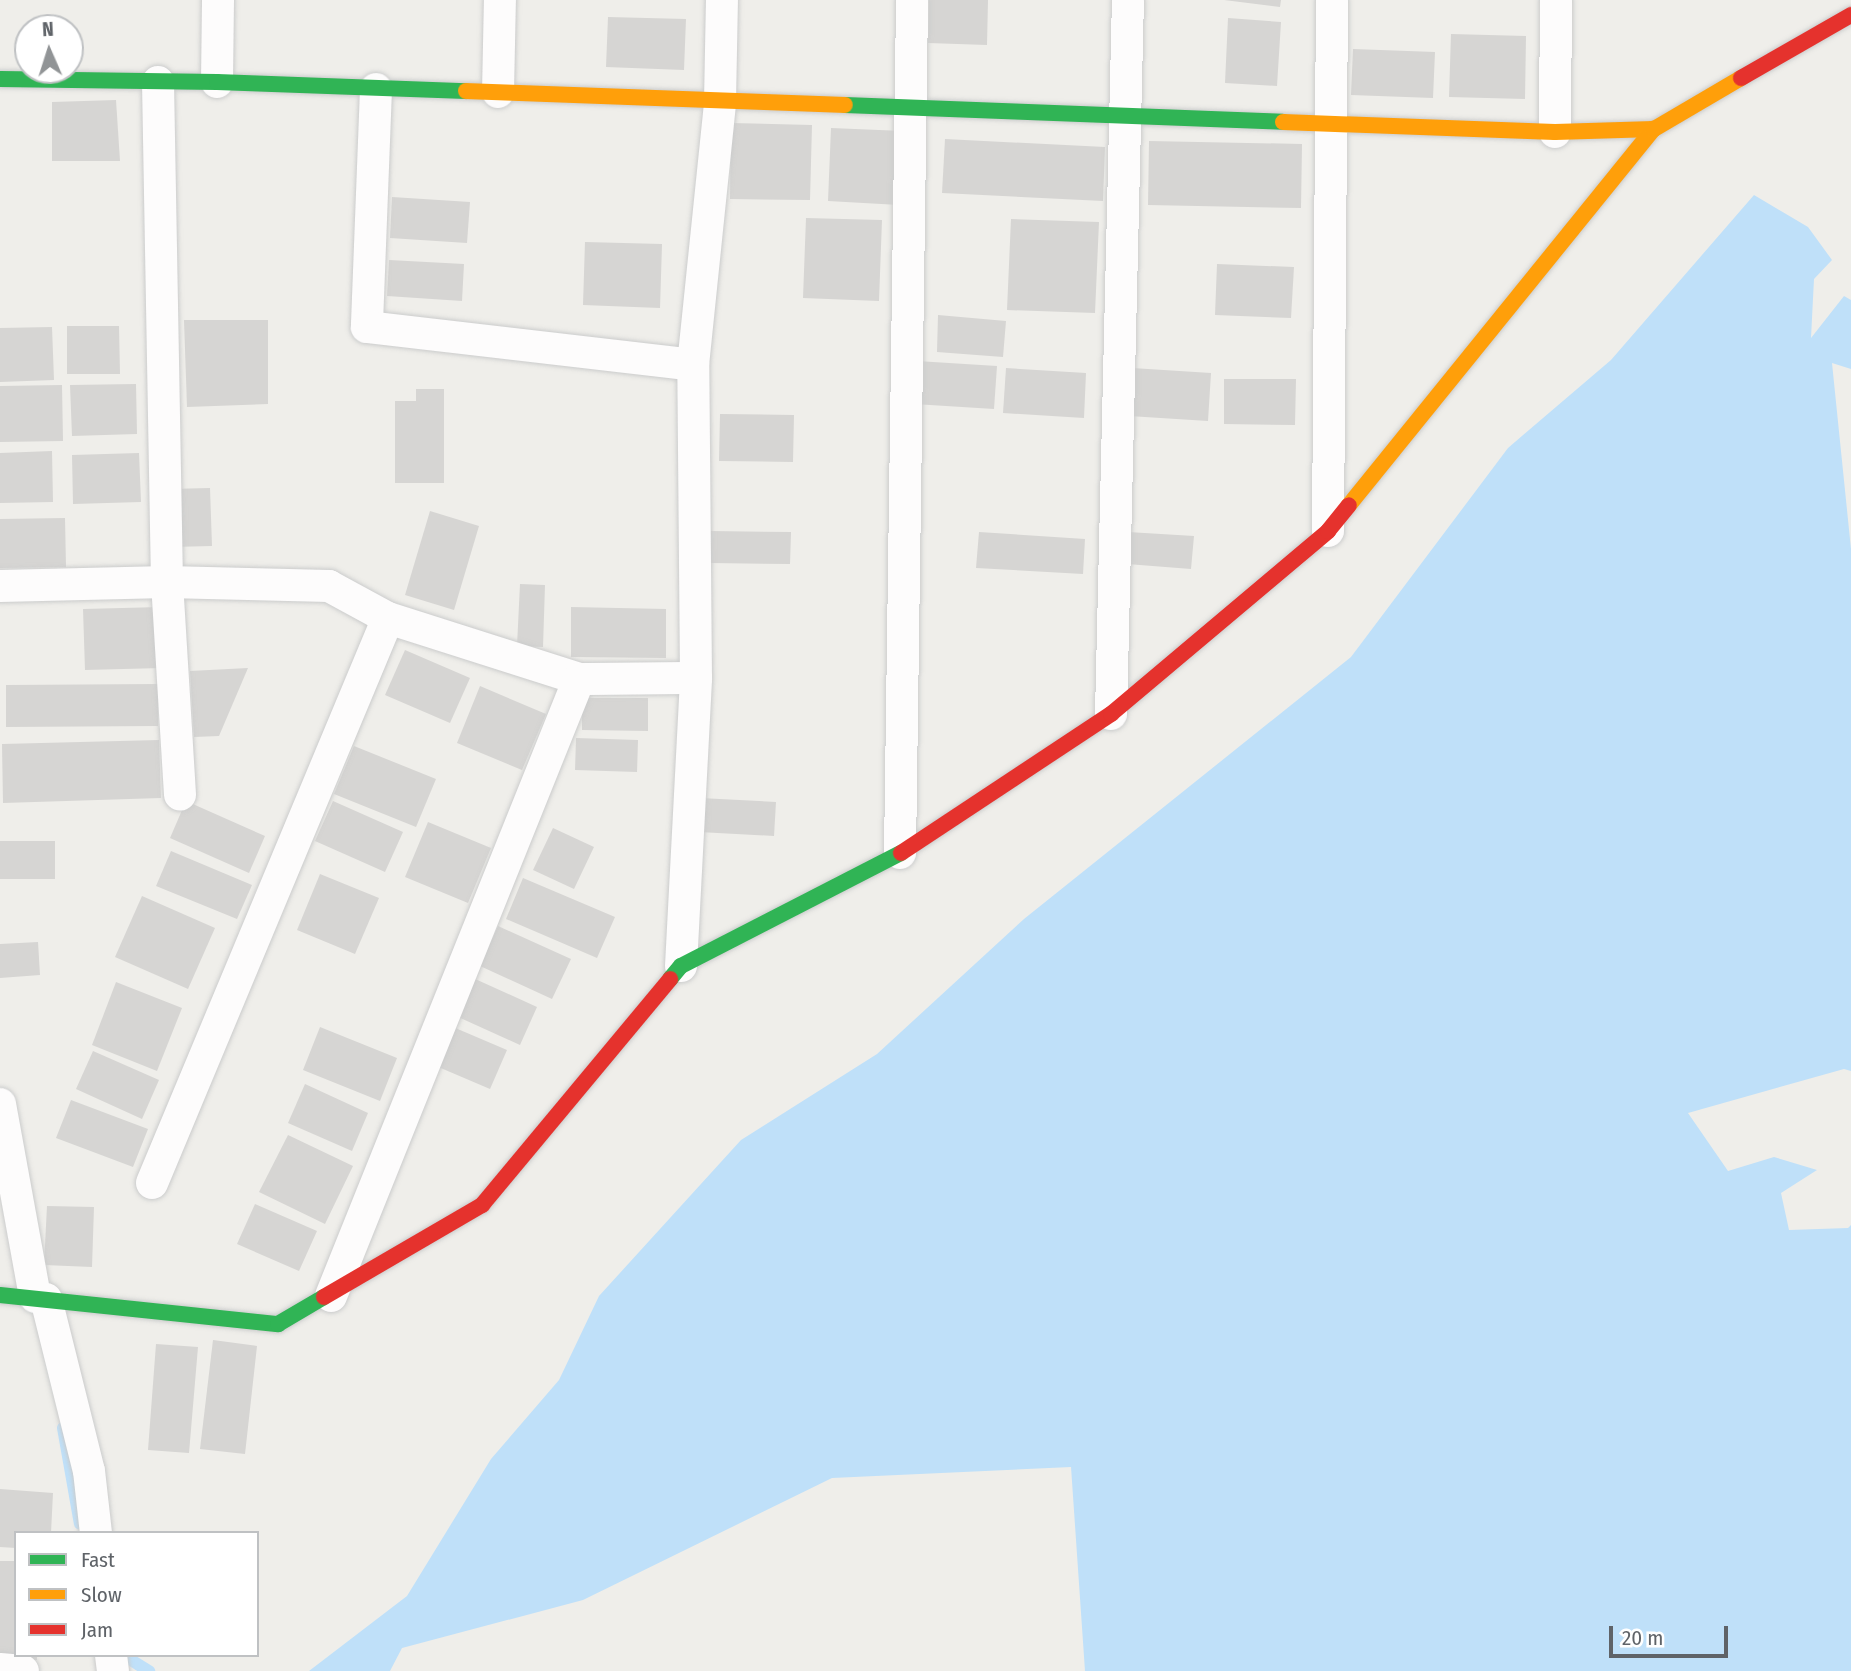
<!DOCTYPE html>
<html>
<head>
<meta charset="utf-8">
<style>
  body { margin:0 }
  #map { position:relative; width:1851px; height:1671px; overflow:hidden; background:#efeeea; font-family:"Fira Sans Condensed",sans-serif }
  div>[style] { position:absolute }
  .water>* { inset:0; background:#bfe0f9 }
  .stream>* { height:12px; margin:-6px; padding:0 6px; transform-origin:6px; border-radius:6px; background:#bfe0f9 }
  .building>* { inset:0; background:#d6d5d3 }
  .roads { filter:drop-shadow(0 0 2px #cbcccc) drop-shadow(0 0 2px #cbcccc) }
  .street>* { height:32px; margin:-16px; padding:0 16px; transform-origin:16px; border-radius:16px; background:#fdfcfc }
  .fast>* { height:16px; margin:-8px; padding:0 8px; transform-origin:8px; border-radius:8px; background:#30b455 }
  .slow>* { height:16px; margin:-8px; padding:0 8px; transform-origin:8px; border-radius:8px; background:#ff9f0a }
  .jam>* { height:16px; margin:-8px; padding:0 8px; transform-origin:8px; border-radius:8px; background:#e5322d }
  span { translate:-50% -50%; white-space:nowrap; text-align:center; line-height:1.15; -webkit-text-stroke:7px #fff; paint-order:stroke }
  .legend { position:absolute; left:14px; top:1531px; width:245px; height:126px; box-sizing:border-box; background:#fff; border:2px solid #bfc1c3; margin:0; padding:9px 12px; list-style:none; font-size:21px; color:#5f6368 }
  .legend li { display:flex; align-items:center; gap:14px; height:35px }
  .legend b { width:35px; border:2px solid #bfc1c3 }
  .north { position:absolute; left:14px; top:14px; width:70px; height:70px; box-sizing:border-box; background:#fff; border:2px solid #bfc1c3; border-radius:50%; rotate:357deg; font-size:19px; font-weight:700; line-height:28px; text-align:center; color:#5f6368 }
  .north::after { content:''; display:block; margin:auto; width:24px; height:32px; background:#919496; clip-path:polygon(50% 0,100% 100%,50% 72%,0 100%) }
  .scale { position:absolute; left:1609px; top:1626px; width:119px; height:32px; box-sizing:border-box; border:4px solid #5f6368; border-top:0; padding-left:9px; font-size:21px; line-height:24px; white-space:nowrap; color:#5f6368; -webkit-text-stroke:5px #fff; paint-order:stroke }
</style>
</head>
<body>
<div id="map">
  <div class="water">
    <div style="clip-path:polygon(1754px 195px,1808px 227px,1832px 260px,1814px 279px,1811px 338px,1844px 296px,1851px 300px,1851px 369px,1832px 363px,1851px 549px,1851px 1071px,1844px 1069px,1688px 1113px,1728px 1171px,1774px 1157px,1817px 1170px,1781px 1193px,1789px 1230px,1848px 1228px,1851px 1225px,1851px 1671px,1085px 1671px,1071px 1467px,832px 1478px,583px 1600px,402px 1648px,390px 1671px,309px 1671px,407px 1596px,491px 1459px,559px 1380px,599px 1296px,741px 1140px,877px 1054px,1024px 919px,1351px 657px,1508px 448px,1611px 360px)"></div>
  </div>
  <div class="stream">
    <div style="left:63px;top:1428px;width:97px;rotate:80deg"></div>
    <div style="left:123px;top:1655px;width:31px;rotate:32deg"></div>
  </div>
  <div class="building">
    <div style="clip-path:polygon(929px 0,988px 0,987px 45px,928px 43px)"></div>
    <div style="clip-path:polygon(1224px 0,1281px 0,1280px 7px)"></div>
    <div style="clip-path:polygon(608px 17px,686px 19px,684px 70px,606px 67px)"></div>
    <div style="clip-path:polygon(1228px 18px,1281px 22px,1277px 86px,1225px 83px)"></div>
    <div style="clip-path:polygon(1451px 34px,1526px 36px,1525px 99px,1449px 97px)"></div>
    <div style="clip-path:polygon(1353px 49px,1435px 52px,1433px 98px,1351px 95px)"></div>
    <div style="clip-path:polygon(116px 100px,120px 161px,52px 161px,52px 102px)"></div>
    <div style="clip-path:polygon(731px 123px,812px 125px,810px 200px,730px 199px)"></div>
    <div style="clip-path:polygon(831px 128px,903px 131px,899px 205px,828px 201px)"></div>
    <div style="clip-path:polygon(945px 139px,1105px 147px,1103px 201px,942px 193px)"></div>
    <div style="clip-path:polygon(1149px 141px,1302px 144px,1301px 208px,1148px 205px)"></div>
    <div style="clip-path:polygon(392px 197px,470px 202px,467px 243px,390px 238px)"></div>
    <div style="clip-path:polygon(806px 218px,882px 220px,879px 301px,803px 298px)"></div>
    <div style="clip-path:polygon(1011px 219px,1099px 222px,1095px 313px,1007px 310px)"></div>
    <div style="clip-path:polygon(585px 242px,662px 244px,660px 308px,583px 305px)"></div>
    <div style="clip-path:polygon(389px 260px,464px 264px,462px 301px,387px 296px)"></div>
    <div style="clip-path:polygon(1217px 264px,1294px 267px,1291px 318px,1215px 315px)"></div>
    <div style="clip-path:polygon(938px 315px,1006px 321px,1003px 357px,937px 352px)"></div>
    <div style="clip-path:polygon(184px 320px,268px 320px,268px 404px,187px 407px)"></div>
    <div style="clip-path:polygon(67px 326px,119px 326px,120px 374px,67px 374px)"></div>
    <div style="clip-path:polygon(52px 327px,54px 380px,0 382px,0 328px)"></div>
    <div style="clip-path:polygon(917px 361px,997px 366px,994px 409px,914px 404px)"></div>
    <div style="clip-path:polygon(1006px 368px,1086px 373px,1084px 418px,1003px 413px)"></div>
    <div style="clip-path:polygon(1132px 368px,1211px 373px,1208px 421px,1129px 416px)"></div>
    <div style="clip-path:polygon(1224px 379px,1296px 379px,1295px 425px,1224px 424px)"></div>
    <div style="clip-path:polygon(136px 384px,137px 434px,72px 436px,70px 385px)"></div>
    <div style="clip-path:polygon(62px 385px,63px 441px,0 442px,0 386px)"></div>
    <div style="clip-path:polygon(416px 389px,444px 389px,444px 483px,395px 483px,395px 401px,416px 401px)"></div>
    <div style="clip-path:polygon(720px 414px,794px 415px,793px 462px,719px 461px)"></div>
    <div style="clip-path:polygon(52px 451px,53px 502px,0 503px,0 453px)"></div>
    <div style="clip-path:polygon(139px 453px,141px 502px,73px 504px,72px 455px)"></div>
    <div style="clip-path:polygon(210px 488px,212px 546px,171px 547px,169px 489px)"></div>
    <div style="clip-path:polygon(430px 511px,479px 526px,454px 610px,405px 595px)"></div>
    <div style="clip-path:polygon(65px 518px,66px 567px,0 568px,0 519px)"></div>
    <div style="clip-path:polygon(710px 531px,791px 532px,790px 564px,710px 563px)"></div>
    <div style="clip-path:polygon(979px 532px,1085px 539px,1083px 574px,976px 568px)"></div>
    <div style="clip-path:polygon(1128px 532px,1194px 536px,1191px 569px,1127px 564px)"></div>
    <div style="clip-path:polygon(520px 584px,545px 585px,543px 647px,517px 646px)"></div>
    <div style="clip-path:polygon(161px 607px,162px 668px,85px 670px,83px 609px)"></div>
    <div style="clip-path:polygon(571px 607px,666px 609px,666px 658px,571px 657px)"></div>
    <div style="clip-path:polygon(405px 650px,470px 678px,450px 723px,385px 695px)"></div>
    <div style="clip-path:polygon(248px 668px,219px 736px,194px 737px,190px 671px)"></div>
    <div style="clip-path:polygon(158px 684px,158px 726px,6px 727px,6px 685px)"></div>
    <div style="clip-path:polygon(480px 686px,546px 714px,522px 770px,457px 743px)"></div>
    <div style="clip-path:polygon(582px 698px,648px 698px,648px 731px,582px 730px)"></div>
    <div style="clip-path:polygon(576px 738px,638px 740px,637px 772px,575px 770px)"></div>
    <div style="clip-path:polygon(159px 740px,161px 798px,3px 803px,2px 744px)"></div>
    <div style="clip-path:polygon(354px 746px,436px 779px,416px 827px,334px 794px)"></div>
    <div style="clip-path:polygon(700px 798px,776px 802px,774px 836px,699px 832px)"></div>
    <div style="clip-path:polygon(186px 801px,265px 836px,249px 873px,170px 838px)"></div>
    <div style="clip-path:polygon(333px 801px,403px 832px,385px 872px,315px 841px)"></div>
    <div style="clip-path:polygon(428px 822px,491px 848px,468px 903px,405px 877px)"></div>
    <div style="clip-path:polygon(553px 828px,594px 847px,574px 889px,533px 870px)"></div>
    <div style="clip-path:polygon(0 841px,55px 841px,55px 879px,0 879px)"></div>
    <div style="clip-path:polygon(171px 851px,252px 885px,237px 919px,156px 886px)"></div>
    <div style="clip-path:polygon(320px 874px,379px 898px,355px 954px,297px 930px)"></div>
    <div style="clip-path:polygon(523px 878px,615px 917px,597px 958px,506px 919px)"></div>
    <div style="clip-path:polygon(142px 896px,215px 928px,188px 989px,115px 957px)"></div>
    <div style="clip-path:polygon(498px 926px,571px 959px,552px 999px,480px 966px)"></div>
    <div style="clip-path:polygon(38px 942px,40px 975px,0 978px,0 944px)"></div>
    <div style="clip-path:polygon(473px 978px,537px 1007px,520px 1045px,456px 1016px)"></div>
    <div style="clip-path:polygon(116px 982px,182px 1008px,157px 1071px,92px 1045px)"></div>
    <div style="clip-path:polygon(320px 1027px,397px 1058px,380px 1101px,303px 1070px)"></div>
    <div style="clip-path:polygon(453px 1027px,507px 1050px,490px 1089px,436px 1066px)"></div>
    <div style="clip-path:polygon(93px 1051px,159px 1080px,142px 1119px,76px 1089px)"></div>
    <div style="clip-path:polygon(305px 1084px,368px 1113px,352px 1151px,288px 1123px)"></div>
    <div style="clip-path:polygon(71px 1100px,148px 1129px,133px 1167px,56px 1138px)"></div>
    <div style="clip-path:polygon(288px 1135px,353px 1166px,325px 1224px,259px 1192px)"></div>
    <div style="clip-path:polygon(255px 1204px,317px 1231px,299px 1271px,237px 1244px)"></div>
    <div style="clip-path:polygon(47px 1206px,94px 1207px,92px 1267px,44px 1265px)"></div>
    <div style="clip-path:polygon(213px 1340px,257px 1346px,245px 1454px,200px 1449px)"></div>
    <div style="clip-path:polygon(156px 1344px,198px 1347px,189px 1453px,148px 1450px)"></div>
    <div style="clip-path:polygon(0 1489px,53px 1493px,51px 1533px,16px 1533px,16px 1548px,0 1547px)"></div>
    <div style="clip-path:polygon(0 1561px,16px 1561px,16px 1655px,37px 1655px,37px 1660px,0 1659px)"></div>
  </div>
  <div class="roads">
    <div class="street">
      <div style="left:158px;top:82px;width:500px;rotate:88.97deg"></div>
      <div style="left:167px;top:582px;width:213px;rotate:86.5deg"></div>
      <div style="left:217px;top:82px;width:82px;rotate:-89.3deg"></div>
      <div style="left:376px;top:89px;width:238px;rotate:92.2deg"></div>
      <div style="left:367px;top:327px;width:328px;rotate:6.6deg"></div>
      <div style="left:498px;top:92px;width:92px;rotate:-88.8deg"></div>
      <div style="left:1555px;top:132px;width:132px;rotate:-89.6deg"></div>
      <div style="left:1328px;top:531px;width:531px;rotate:-89.57deg"></div>
      <div style="left:0;top:586px;width:167px;rotate:-1.4deg"></div>
      <div style="left:167px;top:582px;width:162px;rotate:1.4deg"></div>
      <div style="left:329px;top:586px;width:67px;rotate:28.5deg"></div>
      <div style="left:388px;top:618px;width:201px;rotate:17.7deg"></div>
      <div style="left:579px;top:679px;width:117px;rotate:-0.5deg"></div>
      <div style="left:1111px;top:714px;width:714px;rotate:-88.64deg"></div>
      <div style="left:900px;top:853px;width:853px;rotate:-89.19deg"></div>
      <div style="left:681px;top:966px;width:288px;rotate:-87deg"></div>
      <div style="left:696px;top:678px;width:313px;rotate:-90.5deg"></div>
      <div style="left:693px;top:365px;width:264px;rotate:-84.1deg"></div>
      <div style="left:720px;top:102px;width:102px;rotate:-88.9deg"></div>
      <div style="left:0;top:1104px;width:196px;rotate:79.7deg"></div>
      <div style="left:152px;top:1183px;width:612px;rotate:-67.33deg"></div>
      <div style="left:331px;top:1296px;width:665px;rotate:-68.1deg"></div>
      <div style="left:46px;top:1299px;width:177px;rotate:76deg"></div>
      <div style="left:89px;top:1471px;width:62px;rotate:83.6deg"></div>
      <div style="left:111px;top:1655px;width:16px;rotate:83deg"></div>
      <div style="left:0;top:1669px;width:23px;rotate:5deg"></div>
    </div>
    <div class="fast">
      <div style="left:0;top:79px;width:217px;rotate:0.8deg"></div>
      <div style="left:217px;top:82px;width:249px;rotate:2.1deg"></div>
      <div style="left:845px;top:105px;width:438px;rotate:2.2deg"></div>
      <div style="left:670px;top:979px;width:17px;rotate:-50deg"></div>
      <div style="left:681px;top:966px;width:247px;rotate:-27.2deg"></div>
      <div style="left:0;top:1295px;width:280px;rotate:6deg"></div>
      <div style="left:278px;top:1324px;width:53px;rotate:-30.4deg"></div>
    </div>
    <div class="slow">
      <div style="left:466px;top:91px;width:379px;rotate:2.1deg"></div>
      <div style="left:1283px;top:122px;width:272px;rotate:2.1deg"></div>
      <div style="left:1555px;top:132px;width:99px;rotate:-1.7deg"></div>
      <div style="left:1349px;top:505px;width:484px;rotate:-51deg"></div>
      <div style="left:1654px;top:129px;width:101px;rotate:-30.4deg"></div>
    </div>
    <div class="jam">
      <div style="left:1741px;top:78px;width:127px;rotate:-29.8deg"></div>
      <div style="left:901px;top:853px;width:252px;rotate:-33.5deg"></div>
      <div style="left:1111px;top:714px;width:284px;rotate:-40.1deg"></div>
      <div style="left:1328px;top:531px;width:33px;rotate:-51deg"></div>
      <div style="left:324px;top:1297px;width:183px;rotate:-30.2deg"></div>
      <div style="left:482px;top:1205px;width:294px;rotate:-50.2deg"></div>
    </div>
  </div>
  <ul class="legend">
  <li><b style="height:9px;background:#30b455"></b>Fast</li>
  <li><b style="height:9px;background:#ff9f0a"></b>Slow</li>
  <li><b style="height:9px;background:#e5322d"></b>Jam</li>
  </ul>
  <div class="north">N</div>
  <div class="scale">20 m</div>
</div>
</body>
</html>
